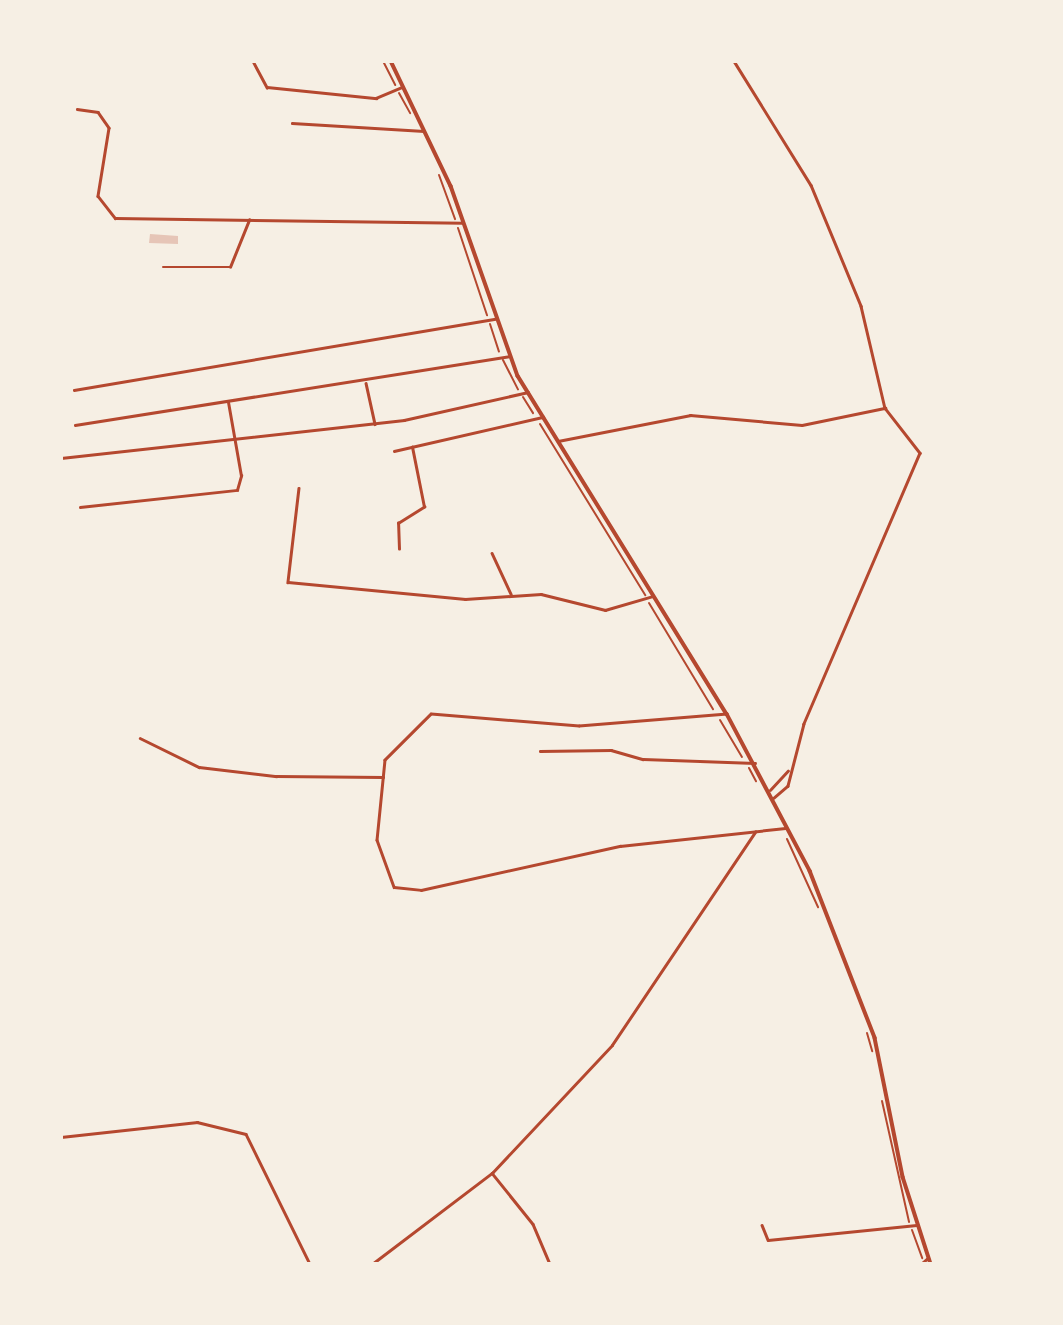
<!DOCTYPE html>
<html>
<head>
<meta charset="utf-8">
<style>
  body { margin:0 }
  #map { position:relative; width:1063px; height:1325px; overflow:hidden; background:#f6efe4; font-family:"Source Sans 3",sans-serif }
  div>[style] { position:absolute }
  .building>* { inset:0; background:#e6c5b7 }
  .path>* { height:2px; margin:-1px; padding:0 1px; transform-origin:1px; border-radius:1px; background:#b5482f }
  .minor>* { height:2.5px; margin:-1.25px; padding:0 1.25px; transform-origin:1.25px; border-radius:1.25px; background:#b5482f }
  .secondary>* { height:3.5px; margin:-1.75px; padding:0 1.75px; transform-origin:1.75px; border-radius:1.75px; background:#b5482f }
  span { translate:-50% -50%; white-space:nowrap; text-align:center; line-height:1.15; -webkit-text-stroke:7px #f6efe4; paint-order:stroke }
  .frame { position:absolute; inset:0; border:63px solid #f6efe4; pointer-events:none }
</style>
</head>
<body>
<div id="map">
  <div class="building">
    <div style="clip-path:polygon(150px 234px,178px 236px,178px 244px,149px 243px)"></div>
  </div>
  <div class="path">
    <div style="left:383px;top:61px;width:27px;rotate:63deg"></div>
    <div style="left:399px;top:93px;width:23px;rotate:61deg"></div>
    <div style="left:439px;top:175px;width:47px;rotate:70deg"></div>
    <div style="left:458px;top:228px;width:92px;rotate:71.6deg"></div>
    <div style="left:490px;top:324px;width:29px;rotate:72deg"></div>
    <div style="left:503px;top:360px;width:33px;rotate:63deg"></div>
    <div style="left:523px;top:397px;width:19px;rotate:58deg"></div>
    <div style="left:540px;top:424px;width:201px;rotate:58.4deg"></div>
    <div style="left:649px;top:603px;width:124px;rotate:58.9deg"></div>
    <div style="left:720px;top:720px;width:43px;rotate:59.3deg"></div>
    <div style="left:749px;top:768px;width:15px;rotate:62deg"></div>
    <div style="left:787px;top:839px;width:75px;rotate:65.5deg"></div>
    <div style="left:867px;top:1033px;width:19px;rotate:74deg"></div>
    <div style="left:882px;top:1101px;width:124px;rotate:77.4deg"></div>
    <div style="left:912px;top:1230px;width:30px;rotate:70deg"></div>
  </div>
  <div class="minor">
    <div style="left:160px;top:61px;width:6px"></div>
    <div style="left:253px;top:61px;width:30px;rotate:62deg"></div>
    <div style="left:267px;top:87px;width:110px;rotate:5.8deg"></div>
    <div style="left:376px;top:98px;width:28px;rotate:-23deg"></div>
    <div style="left:734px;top:61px;width:146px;rotate:58.2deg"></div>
    <div style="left:811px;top:185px;width:131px;rotate:67.5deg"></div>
    <div style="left:861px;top:306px;width:105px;rotate:76.8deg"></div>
    <div style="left:77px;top:109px;width:21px;rotate:8deg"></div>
    <div style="left:98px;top:112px;width:19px;rotate:55deg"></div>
    <div style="left:109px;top:128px;width:69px;rotate:99.2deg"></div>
    <div style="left:98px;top:196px;width:28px;rotate:52deg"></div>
    <div style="left:115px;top:218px;width:348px;rotate:0.8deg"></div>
    <div style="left:292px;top:123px;width:132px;rotate:3.5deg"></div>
    <div style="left:163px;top:267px;width:67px"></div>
    <div style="left:230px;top:267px;width:51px;rotate:-68deg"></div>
    <div style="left:366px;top:383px;width:42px;rotate:77.6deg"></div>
    <div style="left:74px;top:390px;width:427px;rotate:-9.6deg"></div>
    <div style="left:75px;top:425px;width:439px;rotate:-9deg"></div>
    <div style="left:558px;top:441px;width:135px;rotate:-11.1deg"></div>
    <div style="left:690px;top:415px;width:112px;rotate:5.1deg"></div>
    <div style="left:802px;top:425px;width:85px;rotate:-11.6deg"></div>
    <div style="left:885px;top:408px;width:57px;rotate:52.1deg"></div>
    <div style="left:920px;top:453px;width:295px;rotate:113.2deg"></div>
    <div style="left:804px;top:724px;width:64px;rotate:104.5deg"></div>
    <div style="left:788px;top:786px;width:18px;rotate:139deg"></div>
    <div style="left:394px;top:451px;width:153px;rotate:-12.9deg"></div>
    <div style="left:61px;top:458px;width:345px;rotate:-6.3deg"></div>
    <div style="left:404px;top:420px;width:127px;rotate:-12.7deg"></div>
    <div style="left:299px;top:488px;width:95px;rotate:96.7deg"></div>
    <div style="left:288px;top:582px;width:178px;rotate:5.5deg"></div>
    <div style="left:465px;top:599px;width:76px;rotate:-3.8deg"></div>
    <div style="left:541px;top:594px;width:66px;rotate:14deg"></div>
    <div style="left:605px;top:610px;width:50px;rotate:-16.3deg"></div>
    <div style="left:80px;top:507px;width:158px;rotate:-6.2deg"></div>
    <div style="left:237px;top:490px;width:15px;rotate:-74deg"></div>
    <div style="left:241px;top:476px;width:75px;rotate:-100deg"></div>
    <div style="left:399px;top:549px;width:26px;rotate:-92deg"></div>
    <div style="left:398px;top:523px;width:31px;rotate:-32deg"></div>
    <div style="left:424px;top:507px;width:61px;rotate:-101.3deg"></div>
    <div style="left:492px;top:553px;width:45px;rotate:65.1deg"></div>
    <div style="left:727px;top:714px;width:148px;rotate:175.4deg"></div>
    <div style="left:579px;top:726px;width:148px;rotate:-175.4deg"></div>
    <div style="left:431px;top:714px;width:65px;rotate:135deg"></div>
    <div style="left:385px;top:760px;width:80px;rotate:95.7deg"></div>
    <div style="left:377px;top:840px;width:50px;rotate:70.1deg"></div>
    <div style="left:394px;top:887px;width:27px;rotate:6deg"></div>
    <div style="left:421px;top:890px;width:204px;rotate:-12.5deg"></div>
    <div style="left:620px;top:846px;width:166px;rotate:-6.2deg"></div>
    <div style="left:140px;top:738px;width:66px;rotate:26.2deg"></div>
    <div style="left:199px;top:767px;width:78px;rotate:6.7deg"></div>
    <div style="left:276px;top:776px;width:107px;rotate:0.5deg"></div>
    <div style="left:540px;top:751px;width:71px;rotate:-0.8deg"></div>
    <div style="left:611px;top:750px;width:33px;rotate:16deg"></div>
    <div style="left:643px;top:759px;width:112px;rotate:2deg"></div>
    <div style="left:770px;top:790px;width:26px;rotate:-47deg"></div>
    <div style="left:61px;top:1137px;width:137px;rotate:-6.3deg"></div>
    <div style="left:197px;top:1122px;width:50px;rotate:13.8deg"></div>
    <div style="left:246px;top:1134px;width:145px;rotate:63.8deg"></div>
    <div style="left:492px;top:1173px;width:65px;rotate:51.2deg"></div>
    <div style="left:533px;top:1224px;width:43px;rotate:67deg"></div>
    <div style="left:762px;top:1225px;width:16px;rotate:68deg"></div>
    <div style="left:768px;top:1240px;width:149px;rotate:-5.8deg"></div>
    <div style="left:372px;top:1264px;width:151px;rotate:-37.2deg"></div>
    <div style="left:492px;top:1173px;width:175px;rotate:-46.8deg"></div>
    <div style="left:612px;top:1045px;width:257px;rotate:-56.1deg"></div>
    <div style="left:921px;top:1264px;width:9px;rotate:-41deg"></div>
  </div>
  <div class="secondary">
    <div style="left:391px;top:61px;width:139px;rotate:64.4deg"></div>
    <div style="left:451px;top:186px;width:201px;rotate:70.6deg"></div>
    <div style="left:518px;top:376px;width:397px;rotate:58.3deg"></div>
    <div style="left:727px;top:714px;width:178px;rotate:62.1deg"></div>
    <div style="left:810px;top:871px;width:179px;rotate:68.7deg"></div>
    <div style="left:875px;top:1038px;width:142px;rotate:78.6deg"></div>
    <div style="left:903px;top:1177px;width:91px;rotate:72.2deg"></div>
  </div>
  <div class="frame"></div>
</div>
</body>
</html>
